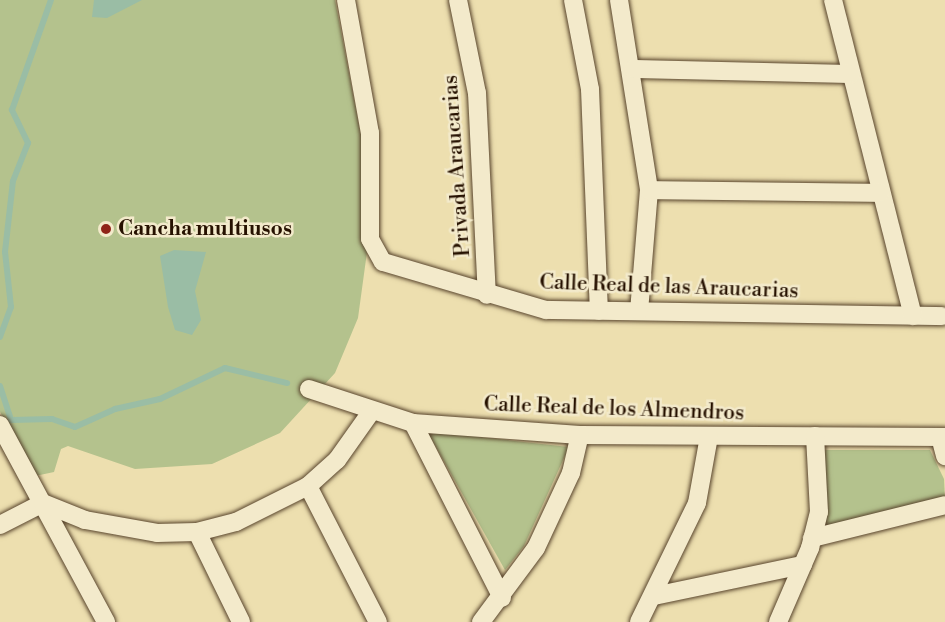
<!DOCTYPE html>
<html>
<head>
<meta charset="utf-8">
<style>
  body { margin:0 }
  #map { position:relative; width:945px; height:622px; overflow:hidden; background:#eddfaf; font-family:"Libre Bodoni",serif }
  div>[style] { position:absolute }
  .green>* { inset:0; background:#b4c28d }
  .water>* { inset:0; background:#9abda5 }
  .stream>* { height:6px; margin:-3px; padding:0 3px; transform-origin:3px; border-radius:3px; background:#9abda5 }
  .roads { filter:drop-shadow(0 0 2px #58442c) drop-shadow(0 0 2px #58442c) }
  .street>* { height:18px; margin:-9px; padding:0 9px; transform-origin:9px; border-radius:9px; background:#f3eacb }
  .dots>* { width:16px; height:16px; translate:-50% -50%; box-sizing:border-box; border:3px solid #f3eacb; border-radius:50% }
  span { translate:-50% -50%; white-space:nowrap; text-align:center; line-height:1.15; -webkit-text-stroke:5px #f3eacb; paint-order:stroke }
  .street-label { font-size:21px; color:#261100 }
  .poi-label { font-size:21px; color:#261100; font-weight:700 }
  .left { translate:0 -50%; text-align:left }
</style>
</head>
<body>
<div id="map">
  <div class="green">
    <div style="clip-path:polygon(0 0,335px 0,366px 162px,367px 252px,358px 318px,335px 373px,280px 433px,212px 464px,135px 469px,68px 446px,61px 449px,54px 472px,35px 476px,0 412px)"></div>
    <div style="clip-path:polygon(427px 431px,569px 447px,524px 546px,505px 570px)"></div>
    <div style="clip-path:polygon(821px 450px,930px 450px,944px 479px,945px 500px,820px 531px)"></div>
  </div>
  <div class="water">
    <div style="clip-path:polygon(94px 0,142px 0,107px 18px,92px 17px)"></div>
    <div style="clip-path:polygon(174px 250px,206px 252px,195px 291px,201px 320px,192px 335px,175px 330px,168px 307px,160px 256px)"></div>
  </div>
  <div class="stream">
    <div style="left:0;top:337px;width:32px;rotate:-70deg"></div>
    <div style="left:11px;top:307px;width:55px;rotate:-96.2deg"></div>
    <div style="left:5px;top:252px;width:71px;rotate:-83.6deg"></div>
    <div style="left:13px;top:181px;width:41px;rotate:-68.5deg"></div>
    <div style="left:28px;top:143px;width:37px;rotate:-116deg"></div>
    <div style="left:12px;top:110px;width:117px;rotate:-70.5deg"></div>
    <div style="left:0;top:386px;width:36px;rotate:72deg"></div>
    <div style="left:11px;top:420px;width:41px;rotate:-1.4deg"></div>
    <div style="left:52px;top:419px;width:24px;rotate:19deg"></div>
    <div style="left:75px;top:427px;width:44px;rotate:-24.2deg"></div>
    <div style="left:115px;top:409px;width:46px;rotate:-12.5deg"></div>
    <div style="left:160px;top:399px;width:72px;rotate:-25.5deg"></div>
    <div style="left:225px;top:368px;width:64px;rotate:13.6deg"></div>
  </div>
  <div class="roads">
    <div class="street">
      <div style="left:346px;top:0;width:135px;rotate:79.8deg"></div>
      <div style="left:370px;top:133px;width:106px;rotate:90deg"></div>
      <div style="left:370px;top:239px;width:26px;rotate:61deg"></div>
      <div style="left:383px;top:262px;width:170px;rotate:16.4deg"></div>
      <div style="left:546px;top:310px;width:396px;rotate:0.9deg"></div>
      <div style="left:458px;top:0;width:95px;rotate:78.5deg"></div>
      <div style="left:477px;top:93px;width:202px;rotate:87.2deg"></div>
      <div style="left:573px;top:0;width:91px;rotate:79.2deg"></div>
      <div style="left:590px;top:89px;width:222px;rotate:87.7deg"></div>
      <div style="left:619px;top:0;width:192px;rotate:81deg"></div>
      <div style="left:649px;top:190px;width:121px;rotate:94.7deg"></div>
      <div style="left:833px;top:0;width:326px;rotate:75.8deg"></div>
      <div style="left:634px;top:69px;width:217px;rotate:1.3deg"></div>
      <div style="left:649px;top:190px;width:231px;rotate:0.7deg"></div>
      <div style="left:309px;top:389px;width:109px;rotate:18.1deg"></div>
      <div style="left:413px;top:423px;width:167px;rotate:4.1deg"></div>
      <div style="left:580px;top:435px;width:365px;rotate:0.3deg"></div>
      <div style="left:413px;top:423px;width:196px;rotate:63deg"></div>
      <div style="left:0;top:425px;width:224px;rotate:61.7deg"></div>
      <div style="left:940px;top:437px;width:20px;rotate:75deg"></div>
      <div style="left:308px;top:486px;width:153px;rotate:62.8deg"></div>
      <div style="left:0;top:525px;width:48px;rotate:-27.1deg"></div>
      <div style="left:43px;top:503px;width:45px;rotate:22deg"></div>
      <div style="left:85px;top:520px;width:73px;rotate:10.2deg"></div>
      <div style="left:157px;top:533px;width:40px;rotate:-1.4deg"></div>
      <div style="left:197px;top:532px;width:40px;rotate:-14.4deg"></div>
      <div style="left:236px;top:522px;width:80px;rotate:-26.6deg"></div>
      <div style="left:308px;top:486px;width:39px;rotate:-42deg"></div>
      <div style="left:337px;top:460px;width:59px;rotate:-54.7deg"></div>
      <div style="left:197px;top:532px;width:100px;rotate:63.9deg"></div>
      <div style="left:812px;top:538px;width:137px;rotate:-13.9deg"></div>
      <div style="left:654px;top:596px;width:152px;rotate:-11.8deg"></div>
      <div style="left:481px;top:622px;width:92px;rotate:-53.4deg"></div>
      <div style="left:536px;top:548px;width:83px;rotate:-65deg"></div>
      <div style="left:571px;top:473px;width:39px;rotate:-77deg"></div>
      <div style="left:639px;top:622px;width:132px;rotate:-64deg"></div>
      <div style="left:697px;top:503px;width:68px;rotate:-79.8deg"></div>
      <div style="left:778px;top:622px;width:81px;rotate:-66.6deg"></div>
      <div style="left:810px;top:548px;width:37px;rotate:-76deg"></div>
      <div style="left:819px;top:512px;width:76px;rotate:-93deg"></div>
    </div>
  </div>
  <div class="dots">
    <div style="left:106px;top:229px;background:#8f2418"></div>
  </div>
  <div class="street-label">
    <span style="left:457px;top:166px;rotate:-94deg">Privada Araucarias</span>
    <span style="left:669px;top:287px;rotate:2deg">Calle Real de las Araucarias</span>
    <span style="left:614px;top:409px;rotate:2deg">Calle Real de los Almendros</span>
  </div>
  <div class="poi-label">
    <span class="left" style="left:118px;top:229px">Cancha multiusos</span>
  </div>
</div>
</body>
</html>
